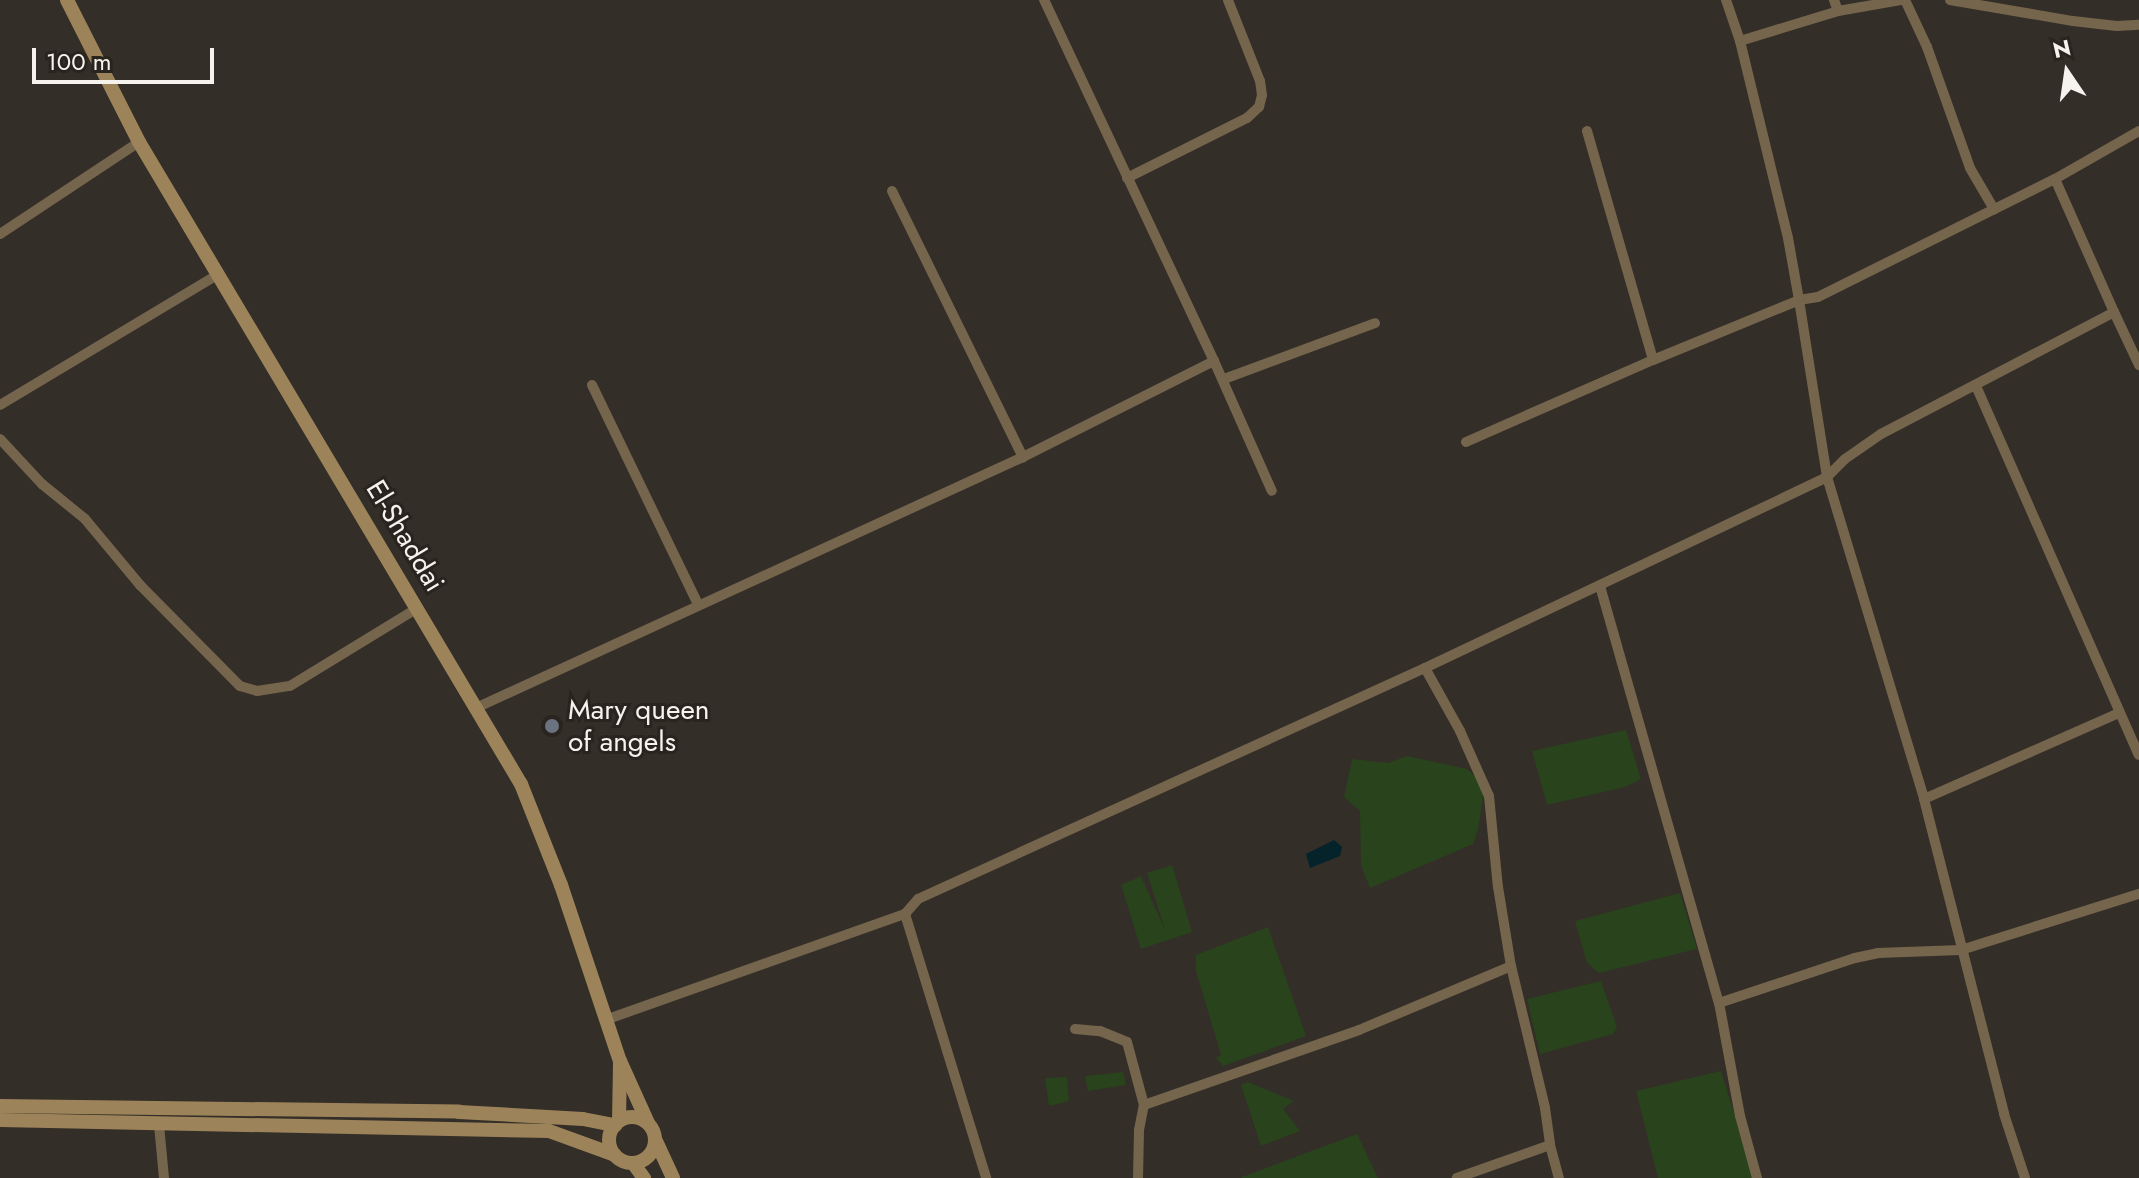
<!DOCTYPE html>
<html>
<head>
<meta charset="utf-8">
<style>
  body { margin:0 }
  #map { position:relative; width:2139px; height:1178px; overflow:hidden; background:#332e27; font-family:Jost,sans-serif }
  div>[style] { position:absolute }
  .green>* { inset:0; background:#29431c }
  .water>* { inset:0; background:#04232a }
  .street>* { height:10px; margin:-5px; padding:0 5px; transform-origin:5px; border-radius:5px; background:#75654c }
  .secondary>* { height:14px; margin:-7px; padding:0 7px; transform-origin:7px; border-radius:7px; background:#9d835a }
  .secondary>.ring { margin:-7px; padding:0; box-sizing:content-box; background:none; border:14px solid #9d835a; border-radius:50% }
  .dots>* { width:22px; height:22px; translate:-50% -50%; box-sizing:border-box; border:4px solid #29241e; border-radius:50% }
  span { translate:-50% -50%; white-space:nowrap; text-align:center; line-height:1.15; -webkit-text-stroke:6px #29241e; paint-order:stroke }
  .street-label { font-size:28px; color:#f6f3ee }
  .poi-label { font-size:28px; color:#f6f3ee }
  .left { translate:0 -50%; text-align:left }
  .north { position:absolute; left:2027px; top:32px; width:80px; height:80px; -webkit-text-stroke:6px #29241e; paint-order:stroke; rotate:347deg; font-size:22px; font-weight:700; line-height:32px; text-align:center; color:#f6f3ee }
  .north::after { content:''; display:block; margin:auto; width:28px; height:36px; background:#f6f3ee; clip-path:polygon(50% 0,100% 100%,50% 72%,0 100%) }
  .scale { position:absolute; left:32px; top:48px; width:182px; height:36px; box-sizing:border-box; border:4px solid #f6f3ee; border-top:0; padding-left:10px; font-size:24px; line-height:28px; white-space:nowrap; color:#f6f3ee; -webkit-text-stroke:6px #29241e; paint-order:stroke }
</style>
</head>
<body>
<div id="map">
  <div class="green">
    <div style="clip-path:polygon(1626px 730px,1641px 779px,1625px 787px,1547px 805px,1532px 751px)"></div>
    <div style="clip-path:polygon(1407px 756px,1467px 769px,1485px 785px,1478px 829px,1473px 844px,1370px 888px,1361px 865px,1360px 811px,1344px 797px,1352px 759px,1388px 763px)"></div>
    <div style="clip-path:polygon(1172px 865px,1192px 932px,1141px 949px,1121px 885px,1141px 876px,1165px 930px,1147px 873px)"></div>
    <div style="clip-path:polygon(1680px 893px,1697px 949px,1599px 973px,1587px 963px,1575px 921px)"></div>
    <div style="clip-path:polygon(1268px 927px,1306px 1036px,1223px 1066px,1216px 1058px,1221px 1055px,1196px 971px,1196px 955px)"></div>
    <div style="clip-path:polygon(1601px 981px,1617px 1027px,1613px 1034px,1540px 1054px,1527px 999px)"></div>
    <div style="clip-path:polygon(1721px 1071px,1754px 1178px,1658px 1178px,1636px 1091px)"></div>
    <div style="clip-path:polygon(1123px 1072px,1126px 1085px,1088px 1091px,1085px 1076px)"></div>
    <div style="clip-path:polygon(1067px 1077px,1069px 1101px,1049px 1106px,1045px 1078px)"></div>
    <div style="clip-path:polygon(1248px 1082px,1294px 1101px,1283px 1109px,1300px 1131px,1261px 1146px,1241px 1085px)"></div>
    <div style="clip-path:polygon(1357px 1134px,1378px 1178px,1242px 1178px,1242px 1177px)"></div>
  </div>
  <div class="water">
    <div style="clip-path:polygon(1334px 840px,1342px 847px,1340px 856px,1310px 868px,1306px 854px)"></div>
  </div>
  <div class="street">
    <div style="left:1726px;top:0;width:43px;rotate:71.1deg"></div>
    <div style="left:1740px;top:41px;width:102px;rotate:-17deg"></div>
    <div style="left:1838px;top:11px;width:12px;rotate:-110deg"></div>
    <div style="left:1905px;top:0;width:52px;rotate:64.9deg"></div>
    <div style="left:1927px;top:47px;width:128px;rotate:70.4deg"></div>
    <div style="left:1970px;top:168px;width:48px;rotate:59.7deg"></div>
    <div style="left:1950px;top:0;width:125px;rotate:9.7deg"></div>
    <div style="left:2073px;top:21px;width:44px;rotate:6.5deg"></div>
    <div style="left:2117px;top:26px;width:22px;rotate:-3deg"></div>
    <div style="left:1838px;top:11px;width:65px;rotate:-9.8deg"></div>
    <div style="left:1740px;top:41px;width:203px;rotate:76.3deg"></div>
    <div style="left:1788px;top:238px;width:63px;rotate:79.9deg"></div>
    <div style="left:1799px;top:300px;width:19px;rotate:-9deg"></div>
    <div style="left:1818px;top:297px;width:265px;rotate:-26.5deg"></div>
    <div style="left:2055px;top:179px;width:97px;rotate:-29.7deg"></div>
    <div style="left:1587px;top:131px;width:238px;rotate:73.9deg"></div>
    <div style="left:1653px;top:360px;width:158px;rotate:-22.3deg"></div>
    <div style="left:1799px;top:300px;width:179px;rotate:81deg"></div>
    <div style="left:1827px;top:477px;width:25px;rotate:-45deg"></div>
    <div style="left:1845px;top:459px;width:44px;rotate:-34.8deg"></div>
    <div style="left:1881px;top:434px;width:263px;rotate:-27.6deg"></div>
    <div style="left:2114px;top:312px;width:145px;rotate:-113.9deg"></div>
    <div style="left:1127px;top:178px;width:134px;rotate:-26.6deg"></div>
    <div style="left:1247px;top:118px;width:16px;rotate:-43deg"></div>
    <div style="left:1259px;top:107px;width:12px;rotate:-76deg"></div>
    <div style="left:1262px;top:95px;width:14px;rotate:-98deg"></div>
    <div style="left:1260px;top:81px;width:87px;rotate:-111.6deg"></div>
    <div style="left:892px;top:191px;width:297px;rotate:63.8deg"></div>
    <div style="left:0;top:234px;width:167px;rotate:-33.5deg"></div>
    <div style="left:2114px;top:312px;width:59px;rotate:64.7deg"></div>
    <div style="left:1214px;top:361px;width:142px;rotate:66deg"></div>
    <div style="left:1224px;top:379px;width:161px;rotate:-20.3deg"></div>
    <div style="left:592px;top:385px;width:243px;rotate:64.2deg"></div>
    <div style="left:1976px;top:386px;width:403px;rotate:66.2deg"></div>
    <div style="left:0;top:405px;width:253px;rotate:-30.9deg"></div>
    <div style="left:0;top:439px;width:62px;rotate:47deg"></div>
    <div style="left:42px;top:484px;width:55px;rotate:39.1deg"></div>
    <div style="left:85px;top:519px;width:86px;rotate:50.2deg"></div>
    <div style="left:140px;top:585px;width:142px;rotate:45.3deg"></div>
    <div style="left:240px;top:686px;width:18px;rotate:16deg"></div>
    <div style="left:257px;top:691px;width:33px;rotate:-9deg"></div>
    <div style="left:290px;top:686px;width:150px;rotate:-31.4deg"></div>
    <div style="left:1466px;top:442px;width:204px;rotate:-23.7deg"></div>
    <div style="left:1600px;top:586px;width:434px;rotate:74.1deg"></div>
    <div style="left:1425px;top:668px;width:72px;rotate:60.9deg"></div>
    <div style="left:1460px;top:731px;width:71px;rotate:66deg"></div>
    <div style="left:1489px;top:796px;width:91px;rotate:84.4deg"></div>
    <div style="left:1498px;top:887px;width:80px;rotate:80.7deg"></div>
    <div style="left:1511px;top:966px;width:146px;rotate:76.5deg"></div>
    <div style="left:1545px;top:1108px;width:37px;rotate:82deg"></div>
    <div style="left:1550px;top:1145px;width:99px;rotate:160.5deg"></div>
    <div style="left:478px;top:707px;width:600px;rotate:-24.64deg"></div>
    <div style="left:1023px;top:457px;width:214px;rotate:-26.7deg"></div>
    <div style="left:1214px;top:361px;width:399px;rotate:-115.2deg"></div>
    <div style="left:1924px;top:799px;width:213px;rotate:-23.8deg"></div>
    <div style="left:905px;top:914px;width:276px;rotate:72.9deg"></div>
    <div style="left:608px;top:1019px;width:315px;rotate:-19.5deg"></div>
    <div style="left:905px;top:914px;width:20px;rotate:-49deg"></div>
    <div style="left:918px;top:899px;width:557px;rotate:-24.5deg"></div>
    <div style="left:1425px;top:668px;width:445px;rotate:-25.4deg"></div>
    <div style="left:1827px;top:477px;width:336px;rotate:73.2deg"></div>
    <div style="left:1924px;top:799px;width:325px;rotate:75.7deg"></div>
    <div style="left:2004px;top:1114px;width:67px;rotate:71.8deg"></div>
    <div style="left:1075px;top:1029px;width:25px;rotate:5deg"></div>
    <div style="left:1100px;top:1031px;width:29px;rotate:22deg"></div>
    <div style="left:1127px;top:1042px;width:65px;rotate:74.9deg"></div>
    <div style="left:159px;top:1125px;width:53px;rotate:84.6deg"></div>
    <div style="left:1550px;top:1145px;width:34px;rotate:75deg"></div>
    <div style="left:1138px;top:1178px;width:48px;rotate:-88.8deg"></div>
    <div style="left:1139px;top:1130px;width:25px;rotate:-79deg"></div>
    <div style="left:1144px;top:1105px;width:228px;rotate:-19.2deg"></div>
    <div style="left:1359px;top:1030px;width:165px;rotate:-22.8deg"></div>
    <div style="left:1757px;top:1178px;width:64px;rotate:-105.3deg"></div>
    <div style="left:1740px;top:1116px;width:115px;rotate:-100.5deg"></div>
    <div style="left:1719px;top:1003px;width:143px;rotate:-18.3deg"></div>
    <div style="left:1855px;top:958px;width:24px;rotate:-12deg"></div>
    <div style="left:1878px;top:953px;width:83px;rotate:-2.1deg"></div>
    <div style="left:1961px;top:950px;width:187px;rotate:-17.5deg"></div>
  </div>
  <div class="secondary">
    <div style="left:67px;top:0;width:159px;rotate:63.1deg"></div>
    <div style="left:139px;top:142px;width:747px;rotate:59.25deg"></div>
    <div style="left:521px;top:784px;width:109px;rotate:68.4deg"></div>
    <div style="left:561px;top:885px;width:186px;rotate:71.5deg"></div>
    <div style="left:620px;top:1061px;width:68px;rotate:65.7deg"></div>
    <div style="left:0;top:1106px;width:459px;rotate:0.7deg"></div>
    <div style="left:459px;top:1112px;width:124px;rotate:3.2deg"></div>
    <div style="left:583px;top:1119px;width:33px;rotate:11deg"></div>
    <div class="ring" style="left:609px;top:1117px;width:32px;height:32px"></div>
    <div style="left:0;top:1120px;width:549px;rotate:1.15deg"></div>
    <div style="left:549px;top:1131px;width:70px;rotate:20deg"></div>
    <div style="left:619px;top:1121px;width:60px;rotate:-89deg"></div>
    <div style="left:655px;top:1139px;width:43px;rotate:65.2deg"></div>
    <div style="left:633px;top:1163px;width:19px;rotate:54deg"></div>
  </div>
  <div class="dots">
    <div style="left:552px;top:726px;background:#6b7280"></div>
  </div>
  <div class="street-label">
    <span style="left:405px;top:536px;rotate:59deg">El-Shaddai</span>
  </div>
  <div class="poi-label">
    <span class="left" style="left:568px;top:726px">Mary queen<br>of angels</span>
  </div>
  <div class="north">N</div>
  <div class="scale">100 m</div>
</div>
</body>
</html>
